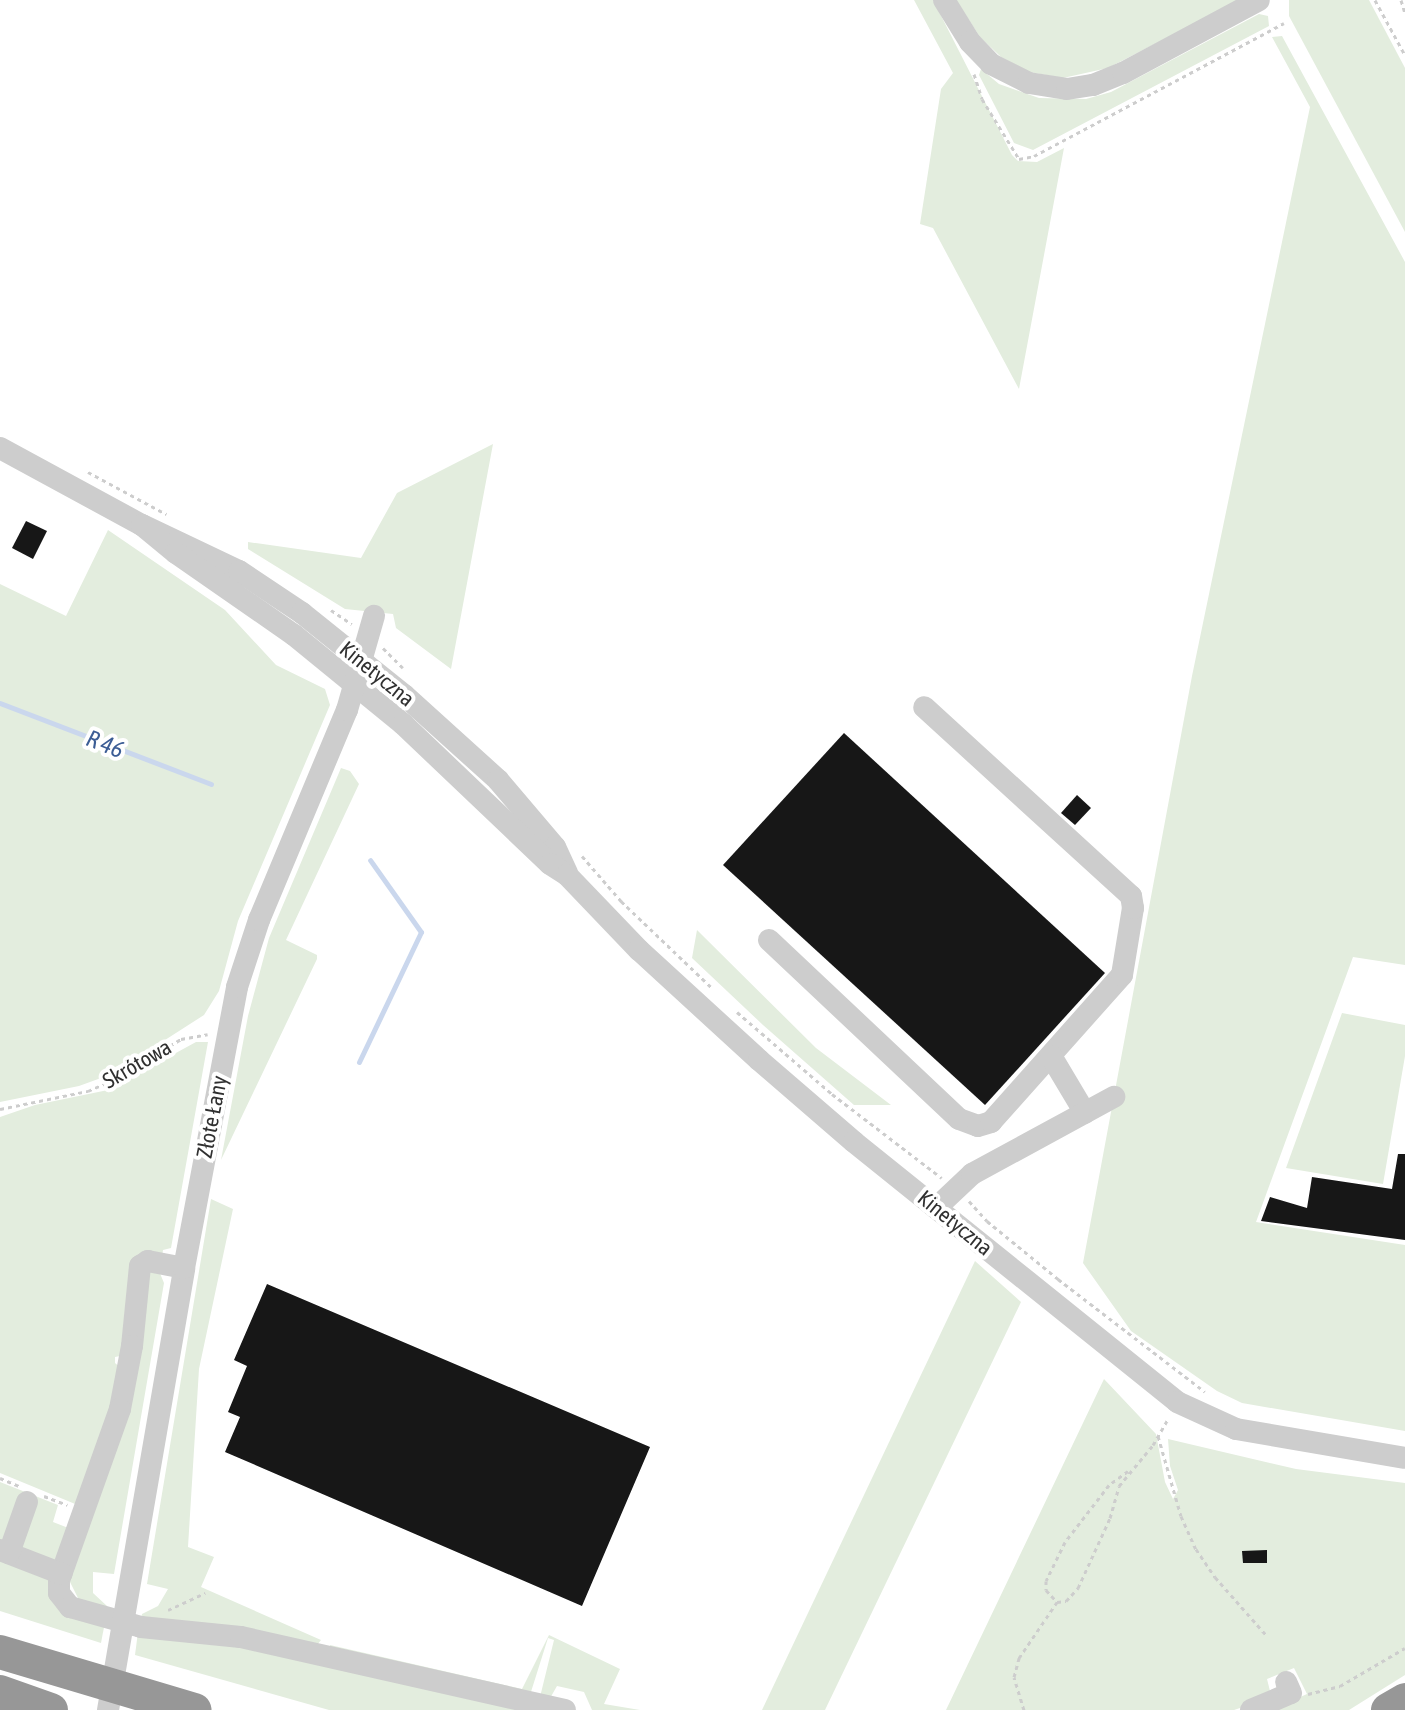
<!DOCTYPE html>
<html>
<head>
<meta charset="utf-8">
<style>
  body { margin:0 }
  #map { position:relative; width:1405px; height:1710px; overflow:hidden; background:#fff; font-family:"Asap Condensed",sans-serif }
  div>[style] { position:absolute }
  .green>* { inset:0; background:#e3edde }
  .stream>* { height:5px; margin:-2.5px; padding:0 2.5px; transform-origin:2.5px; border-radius:2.5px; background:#cad7ed }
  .building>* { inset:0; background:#171717 }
  .path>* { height:3px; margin-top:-1.5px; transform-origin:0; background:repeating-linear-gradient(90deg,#cdcdcd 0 4px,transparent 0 8px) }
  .minor>* { height:22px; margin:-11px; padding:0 11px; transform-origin:11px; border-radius:11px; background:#cdcdcd }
  .highway>* { height:34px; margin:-17px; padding:0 17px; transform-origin:17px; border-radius:17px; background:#979797 }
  span { translate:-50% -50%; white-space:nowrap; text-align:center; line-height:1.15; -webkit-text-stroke:8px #fff; paint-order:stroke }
  .street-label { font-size:22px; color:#303030 }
  .water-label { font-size:24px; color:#3c5d95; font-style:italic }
</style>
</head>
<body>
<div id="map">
  <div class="green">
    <div style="clip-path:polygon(914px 0,933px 0,1012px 155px,1018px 161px,1037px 162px,1064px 148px,1019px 389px,933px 228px,920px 224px,941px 89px,953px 73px)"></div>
    <div style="clip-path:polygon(956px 0,1240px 0,1108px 68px,1063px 78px,1029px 72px,1001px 57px,980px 37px)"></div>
    <div style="clip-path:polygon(1289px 0,1369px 0,1405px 68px,1405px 232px,1289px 16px)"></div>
    <div style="clip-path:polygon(1259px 14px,1268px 16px,1269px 26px,1033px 150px,1014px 143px,979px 75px,981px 69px,999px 84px,1039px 98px,1086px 99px,1111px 92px)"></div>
    <div style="clip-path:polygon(1282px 36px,1405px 262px,1405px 965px,1353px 957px,1256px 1222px,1405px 1245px,1405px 1431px,1242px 1403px,1217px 1391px,1131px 1331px,1083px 1263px,1192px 676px,1310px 107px,1272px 37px)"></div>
    <div style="clip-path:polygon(493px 444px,451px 669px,396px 628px,393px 614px,345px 609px,248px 549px,248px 542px,361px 558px,397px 493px)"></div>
    <div style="clip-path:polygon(108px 530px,225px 610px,276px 665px,325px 689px,330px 705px,238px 921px,219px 991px,204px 1015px,112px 1074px,79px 1086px,0 1102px,0 584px,66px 616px)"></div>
    <div style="clip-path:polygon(341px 768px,350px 771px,359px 784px,286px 940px,317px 955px,317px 959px,221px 1160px,248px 1016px,269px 938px)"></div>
    <div style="clip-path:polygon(697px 930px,816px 1048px,891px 1105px,854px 1105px,763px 1025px,692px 958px)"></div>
    <div style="clip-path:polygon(1342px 1013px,1405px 1025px,1405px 1056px,1383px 1184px,1286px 1168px)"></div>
    <div style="clip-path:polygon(196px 1042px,208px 1042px,171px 1248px,163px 1250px,162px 1257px,145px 1254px,120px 1356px,115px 1357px,115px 1363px,122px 1369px,80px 1506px,0 1473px,0 1117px,35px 1105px,108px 1090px)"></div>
    <div style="clip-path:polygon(211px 1199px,233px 1209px,199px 1369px,188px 1547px,214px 1557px,201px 1587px,321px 1640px,317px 1645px,141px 1619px,142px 1614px,158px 1606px,168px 1589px,147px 1584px)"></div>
    <div style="clip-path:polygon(975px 1261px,1021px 1302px,825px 1710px,762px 1710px)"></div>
    <div style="clip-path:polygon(159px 1271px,164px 1283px,114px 1574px,93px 1572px,93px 1593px,107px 1606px,107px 1610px,79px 1600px,70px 1582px,71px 1570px,150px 1272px)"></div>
    <div style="clip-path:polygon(1104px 1379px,1156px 1434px,1165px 1482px,1173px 1499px,1178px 1490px,1170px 1466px,1168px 1439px,1296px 1469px,1405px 1483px,1405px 1675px,1349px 1710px,1271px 1710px,1307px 1694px,1294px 1668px,1267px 1679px,1270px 1691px,1264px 1700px,1234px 1710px,946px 1710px)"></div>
    <div style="clip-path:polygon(0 1482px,58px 1505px,53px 1522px,71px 1529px,52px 1565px,7px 1538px,0 1541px)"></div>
    <div style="clip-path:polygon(0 1557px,45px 1575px,105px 1622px,101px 1643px,0 1611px)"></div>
    <div style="clip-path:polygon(138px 1632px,224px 1643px,528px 1710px,329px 1710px,135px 1655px)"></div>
    <div style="clip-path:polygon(549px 1635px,620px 1669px,604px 1704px,640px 1710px,592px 1710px,584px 1692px,557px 1686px,549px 1700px,540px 1697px,554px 1640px,548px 1638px,530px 1695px,331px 1651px,330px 1645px,522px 1689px)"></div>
  </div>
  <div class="stream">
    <div style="left:0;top:703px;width:226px;rotate:21deg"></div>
    <div style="left:359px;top:1062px;width:144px;rotate:-64.5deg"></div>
    <div style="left:421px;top:932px;width:88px;rotate:-125.3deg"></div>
  </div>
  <div class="building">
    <div style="clip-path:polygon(26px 521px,47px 531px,33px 559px,12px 548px)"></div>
    <div style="clip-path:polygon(844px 733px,1105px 973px,985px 1105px,723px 865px)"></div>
    <div style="clip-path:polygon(1077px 795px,1091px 808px,1075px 825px,1061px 813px)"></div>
    <div style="clip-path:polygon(1398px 1154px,1405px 1154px,1405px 1240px,1261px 1221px,1270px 1197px,1307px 1208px,1312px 1177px,1392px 1189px)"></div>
    <div style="clip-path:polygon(267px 1284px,650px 1447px,582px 1606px,225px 1452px,240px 1417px,228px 1412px,247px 1366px,234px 1360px)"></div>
    <div style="clip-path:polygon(1267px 1550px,1267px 1563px,1243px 1563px,1242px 1551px)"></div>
  </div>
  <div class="path">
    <div style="left:1375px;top:0;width:63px;rotate:61.4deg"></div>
    <div style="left:1401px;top:0;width:14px;rotate:73deg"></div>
    <div style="left:974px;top:74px;width:26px;rotate:72deg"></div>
    <div style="left:982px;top:99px;width:70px;rotate:58.3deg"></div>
    <div style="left:1019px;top:159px;width:15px;rotate:-11deg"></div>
    <div style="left:1034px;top:156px;width:283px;rotate:-28deg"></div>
    <div style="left:88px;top:472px;width:89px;rotate:28.3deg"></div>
    <div style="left:331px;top:610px;width:25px;rotate:34deg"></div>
    <div style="left:383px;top:648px;width:28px;rotate:45deg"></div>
    <div style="left:582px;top:856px;width:60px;rotate:49.1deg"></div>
    <div style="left:621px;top:901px;width:124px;rotate:43.7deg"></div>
    <div style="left:737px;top:1012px;width:125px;rotate:40.8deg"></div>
    <div style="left:832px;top:1094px;width:138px;rotate:37.4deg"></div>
    <div style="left:0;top:1109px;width:90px;rotate:-11.6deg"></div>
    <div style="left:88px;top:1091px;width:30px;rotate:-24deg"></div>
    <div style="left:115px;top:1079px;width:77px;rotate:-31.2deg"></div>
    <div style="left:181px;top:1039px;width:27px;rotate:-10deg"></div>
    <div style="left:969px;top:1201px;width:27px;rotate:48deg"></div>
    <div style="left:987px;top:1221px;width:92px;rotate:39.2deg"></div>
    <div style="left:1058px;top:1279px;width:185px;rotate:37.5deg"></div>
    <div style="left:1158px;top:1436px;width:83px;rotate:74deg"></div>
    <div style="left:1181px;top:1516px;width:36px;rotate:66deg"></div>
    <div style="left:1196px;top:1549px;width:34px;rotate:56deg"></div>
    <div style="left:1215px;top:1577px;width:79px;rotate:48.6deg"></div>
    <div style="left:1128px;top:1471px;width:24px;rotate:144deg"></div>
    <div style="left:1109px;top:1485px;width:72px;rotate:127.7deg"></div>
    <div style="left:1065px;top:1542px;width:43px;rotate:116deg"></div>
    <div style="left:1046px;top:1581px;width:9px;rotate:90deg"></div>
    <div style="left:1046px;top:1590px;width:16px;rotate:47deg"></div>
    <div style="left:1057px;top:1602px;width:9px;rotate:-6deg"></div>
    <div style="left:1066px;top:1601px;width:18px;rotate:-47deg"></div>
    <div style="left:1078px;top:1588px;width:77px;rotate:-65.4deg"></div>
    <div style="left:1110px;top:1518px;width:33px;rotate:-74deg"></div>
    <div style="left:1119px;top:1486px;width:53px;rotate:-50.3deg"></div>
    <div style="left:1153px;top:1445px;width:30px;rotate:-60deg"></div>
    <div style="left:0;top:1478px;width:21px;rotate:23deg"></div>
    <div style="left:44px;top:1496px;width:25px;rotate:21deg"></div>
    <div style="left:168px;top:1610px;width:41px;rotate:-24.7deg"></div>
    <div style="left:1308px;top:1694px;width:33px;rotate:-14deg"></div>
    <div style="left:1340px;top:1686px;width:75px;rotate:-30.3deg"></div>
    <div style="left:1024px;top:1710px;width:34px;rotate:-107deg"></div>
    <div style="left:1014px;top:1677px;width:20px;rotate:-75deg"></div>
    <div style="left:1019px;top:1658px;width:68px;rotate:-55.8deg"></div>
  </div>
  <div class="minor">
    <div style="left:944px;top:0;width:49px;rotate:58.2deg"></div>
    <div style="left:970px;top:42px;width:30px;rotate:46deg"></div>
    <div style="left:991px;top:64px;width:42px;rotate:26.6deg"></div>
    <div style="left:1029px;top:83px;width:38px;rotate:9deg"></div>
    <div style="left:1067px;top:89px;width:26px;rotate:-9deg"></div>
    <div style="left:1093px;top:85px;width:32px;rotate:-22deg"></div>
    <div style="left:1123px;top:73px;width:154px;rotate:-28.2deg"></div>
    <div style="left:0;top:448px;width:162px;rotate:28.5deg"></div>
    <div style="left:142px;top:525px;width:107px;rotate:25.4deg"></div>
    <div style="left:239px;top:571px;width:76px;rotate:33.7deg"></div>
    <div style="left:302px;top:613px;width:131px;rotate:38.8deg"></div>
    <div style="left:404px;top:695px;width:127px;rotate:42.1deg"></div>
    <div style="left:498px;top:780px;width:88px;rotate:49.6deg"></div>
    <div style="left:555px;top:847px;width:29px;rotate:65deg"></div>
    <div style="left:142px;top:525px;width:44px;rotate:39.5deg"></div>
    <div style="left:176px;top:553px;width:144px;rotate:34.8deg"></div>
    <div style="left:294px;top:635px;width:141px;rotate:39.2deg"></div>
    <div style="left:403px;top:724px;width:203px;rotate:43.6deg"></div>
    <div style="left:550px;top:864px;width:20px;rotate:33deg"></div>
    <div style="left:567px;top:875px;width:104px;rotate:46.2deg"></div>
    <div style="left:639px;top:950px;width:163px;rotate:42.5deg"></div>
    <div style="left:759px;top:1060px;width:125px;rotate:40.8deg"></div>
    <div style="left:854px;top:1142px;width:415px;rotate:38.8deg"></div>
    <div style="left:1177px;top:1402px;width:65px;rotate:24.6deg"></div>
    <div style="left:1236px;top:1429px;width:171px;rotate:9.7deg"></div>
    <div style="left:769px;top:940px;width:261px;rotate:43.3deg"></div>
    <div style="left:959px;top:1119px;width:20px;rotate:20deg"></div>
    <div style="left:978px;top:1126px;width:14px;rotate:-17deg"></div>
    <div style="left:991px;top:1122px;width:197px;rotate:-48.3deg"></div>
    <div style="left:1122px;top:975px;width:68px;rotate:-80.7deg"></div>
    <div style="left:1133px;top:908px;width:12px;rotate:-99deg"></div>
    <div style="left:1131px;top:896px;width:280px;rotate:-137.6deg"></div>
    <div style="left:1051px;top:1056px;width:66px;rotate:59.2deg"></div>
    <div style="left:936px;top:1208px;width:50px;rotate:-43.4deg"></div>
    <div style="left:972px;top:1174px;width:162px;rotate:-28.5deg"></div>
    <div style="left:184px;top:1268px;width:37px;rotate:-169deg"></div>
    <div style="left:148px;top:1261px;width:9px;rotate:148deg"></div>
    <div style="left:140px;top:1266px;width:80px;rotate:95.7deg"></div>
    <div style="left:132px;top:1346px;width:64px;rotate:100.8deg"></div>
    <div style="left:120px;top:1409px;width:182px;rotate:109.6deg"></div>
    <div style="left:59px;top:1580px;width:13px;rotate:90deg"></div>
    <div style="left:59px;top:1593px;width:18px;rotate:52deg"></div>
    <div style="left:70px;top:1607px;width:74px;rotate:15.7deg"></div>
    <div style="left:141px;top:1627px;width:100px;rotate:5.7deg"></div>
    <div style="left:241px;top:1637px;width:332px;rotate:12.7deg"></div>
    <div style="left:0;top:1550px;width:66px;rotate:21.2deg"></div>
    <div style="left:9px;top:1553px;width:54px;rotate:-70.6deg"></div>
    <div style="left:108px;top:1710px;width:448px;rotate:-80.2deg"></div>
    <div style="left:184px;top:1268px;width:286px;rotate:-79.3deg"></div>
    <div style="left:237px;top:987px;width:71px;rotate:-71.8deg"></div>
    <div style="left:259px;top:920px;width:228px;rotate:-67.3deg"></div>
    <div style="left:347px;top:710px;width:98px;rotate:-74deg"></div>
    <div style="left:1251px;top:1710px;width:43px;rotate:-23deg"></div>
    <div style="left:1291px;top:1693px;width:12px;rotate:-114deg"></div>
  </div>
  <div class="highway">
    <div style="left:0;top:1652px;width:203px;rotate:16.6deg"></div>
    <div style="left:0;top:1692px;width:54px;rotate:19.4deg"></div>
    <div style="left:1388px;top:1710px;width:20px;rotate:-30deg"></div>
  </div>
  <div class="street-label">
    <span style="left:377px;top:674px;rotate:39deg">Kinetyczna</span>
    <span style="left:137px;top:1064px;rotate:-30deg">Skrótowa</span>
    <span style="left:212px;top:1117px;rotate:-79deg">Złote Łany</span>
    <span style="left:955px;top:1223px;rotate:39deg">Kinetyczna</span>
  </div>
  <div class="water-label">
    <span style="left:105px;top:744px;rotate:21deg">R 46</span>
  </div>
</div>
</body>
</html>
